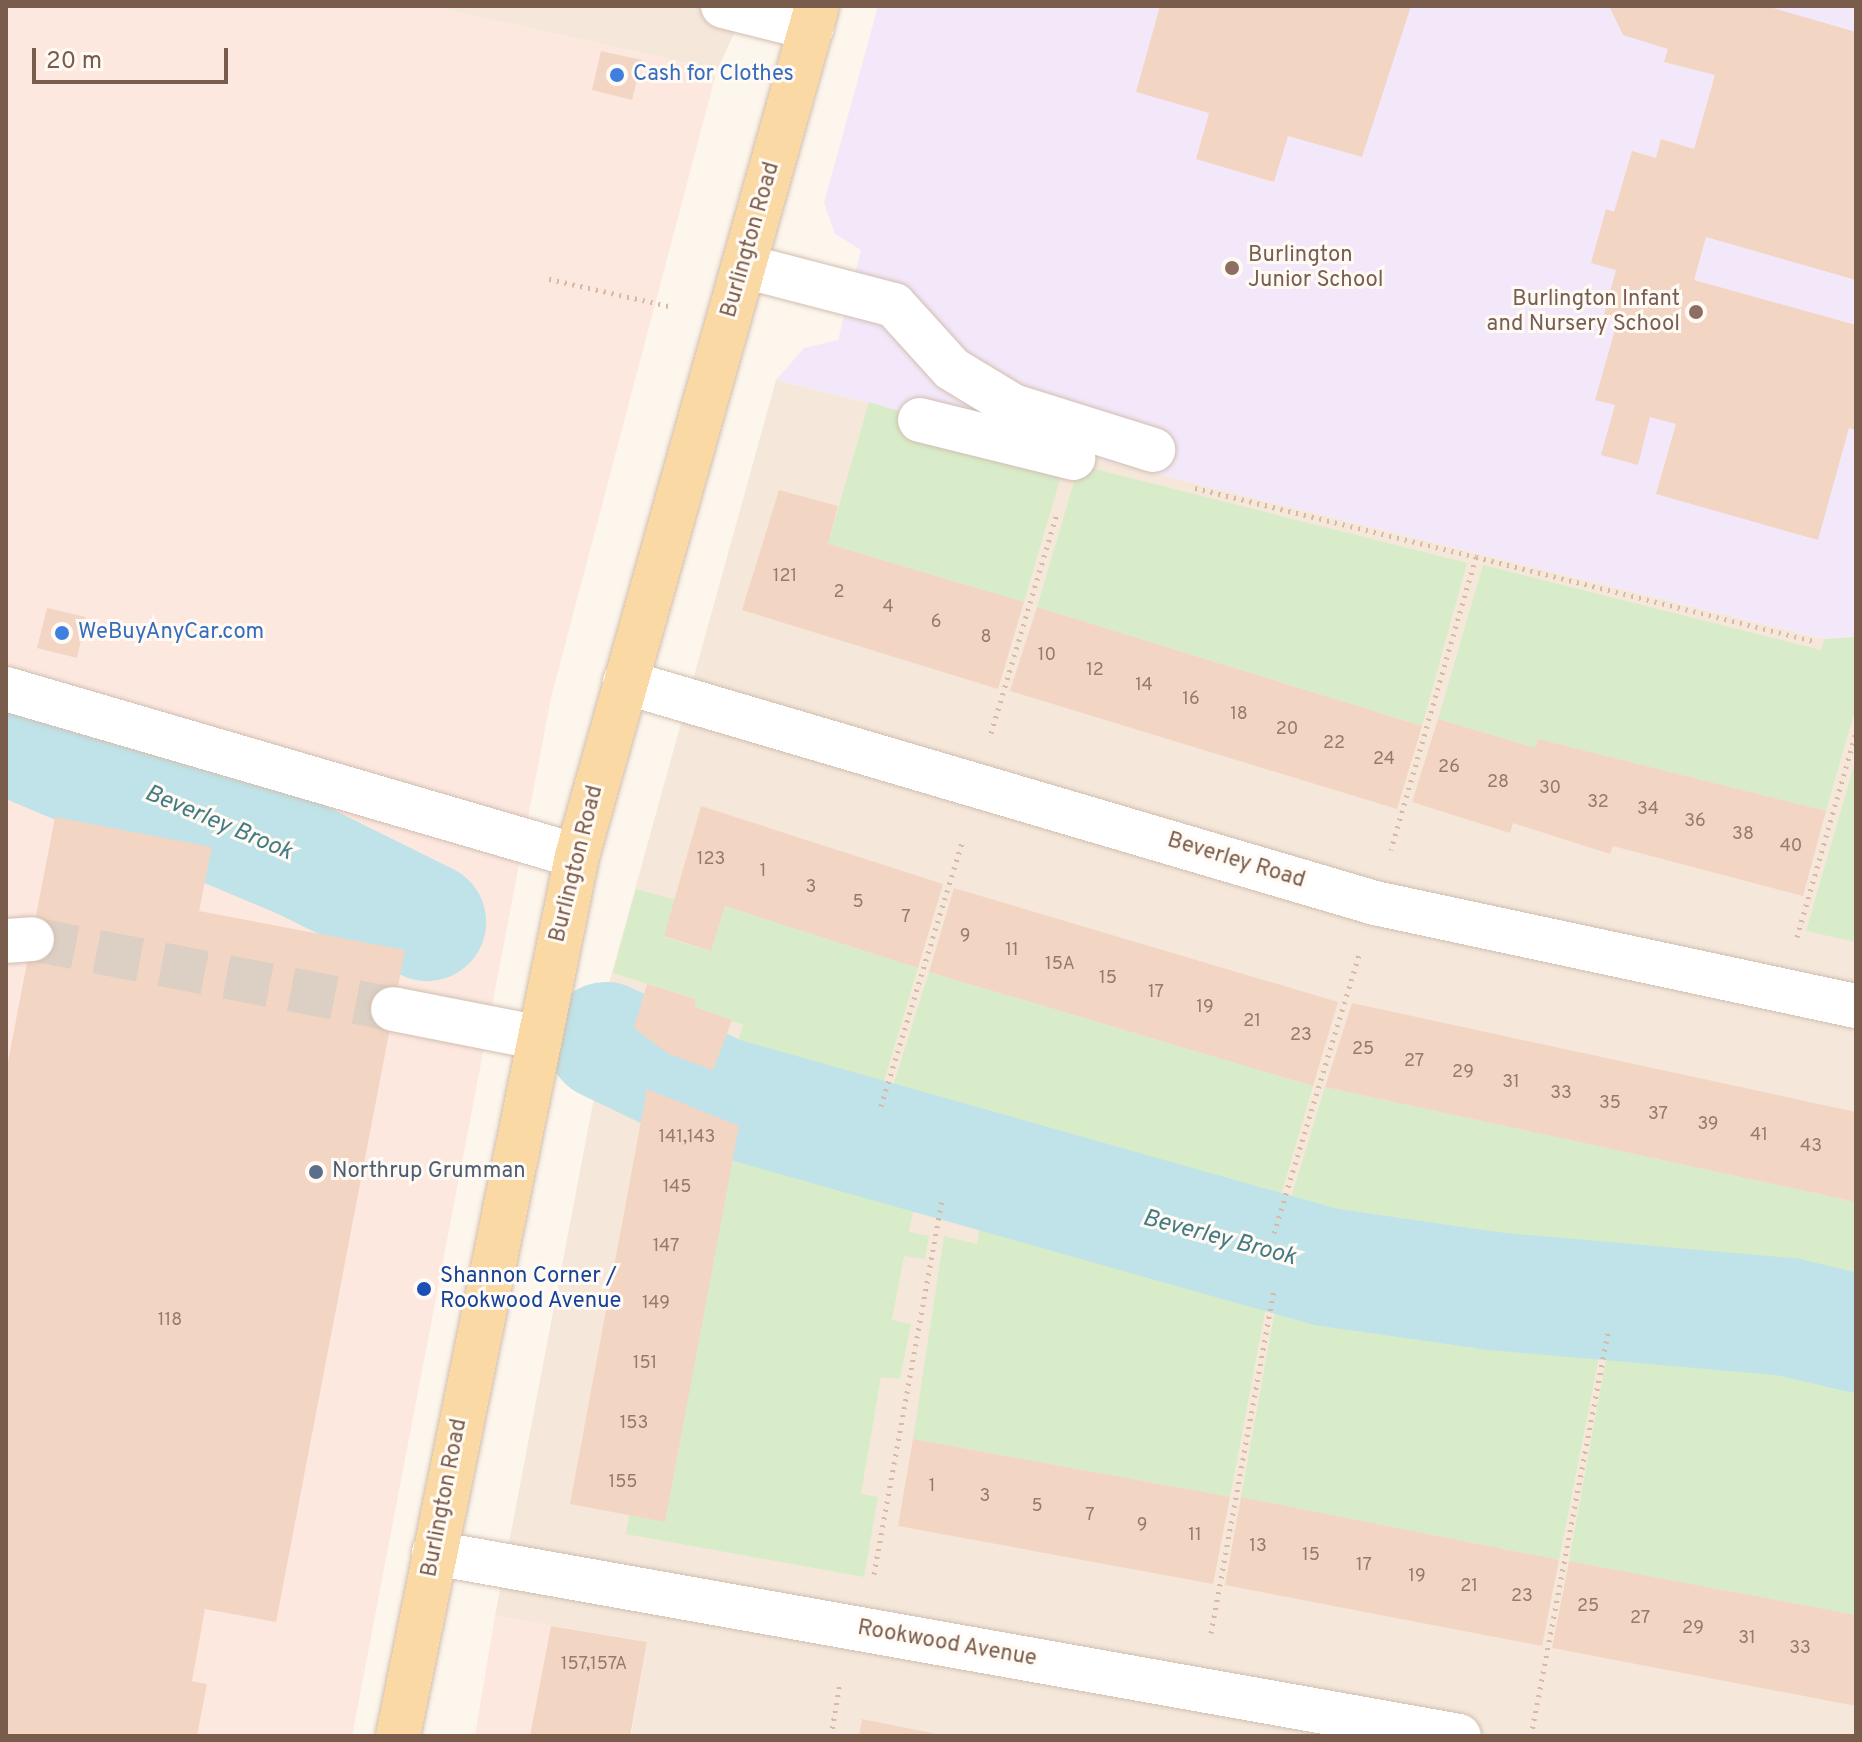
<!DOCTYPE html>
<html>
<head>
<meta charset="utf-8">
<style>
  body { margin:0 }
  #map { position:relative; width:1862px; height:1742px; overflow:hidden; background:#fdf6ec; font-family:Overpass,sans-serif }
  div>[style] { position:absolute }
  .residential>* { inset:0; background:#f5e8da }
  .commercial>* { inset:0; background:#fde8e0 }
  .education>* { inset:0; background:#f3e8fa }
  .green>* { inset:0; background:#d8ecc9 }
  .river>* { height:118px; margin:-59px; padding:0 59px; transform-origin:59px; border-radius:59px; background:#bfe3e8 }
  .building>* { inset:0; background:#f3d5c3 }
  .minor-tunnel>* { height:44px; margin-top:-22px; transform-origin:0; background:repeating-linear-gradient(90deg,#dcd0c4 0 44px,transparent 0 66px) }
  .path>* { height:5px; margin-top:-2.5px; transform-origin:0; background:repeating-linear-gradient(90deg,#d9b8a5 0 2px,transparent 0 8px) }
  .roads { filter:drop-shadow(0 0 2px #d1beb0) drop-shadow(0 0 2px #d1beb0) }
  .minor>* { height:44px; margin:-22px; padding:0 22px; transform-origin:22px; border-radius:22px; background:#fff }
  .major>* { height:44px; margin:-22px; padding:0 22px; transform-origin:22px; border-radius:22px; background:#fbd9a5 }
  .dots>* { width:22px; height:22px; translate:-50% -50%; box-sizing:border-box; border:4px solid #fffaf3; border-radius:50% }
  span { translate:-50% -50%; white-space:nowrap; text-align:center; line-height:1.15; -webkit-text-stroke:6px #fffaf3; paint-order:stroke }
  .number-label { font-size:18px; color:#987a6a }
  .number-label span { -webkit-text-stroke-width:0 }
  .shop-label { font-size:22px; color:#366cbe }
  .left { translate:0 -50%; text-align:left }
  .street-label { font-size:22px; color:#7a5c4d }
  .education-label { font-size:22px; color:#785e54 }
  .right { translate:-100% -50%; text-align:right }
  .service-label { font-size:22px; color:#4e5e75 }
  .transit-label { font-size:22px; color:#164399 }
  .water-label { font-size:24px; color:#437c86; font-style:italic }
  .frame { position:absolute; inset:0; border:8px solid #7a5c4d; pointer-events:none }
  .scale { position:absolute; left:32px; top:48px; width:196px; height:36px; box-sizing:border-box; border:4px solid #7a5c4d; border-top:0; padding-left:10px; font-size:24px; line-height:28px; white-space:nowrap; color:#7a5c4d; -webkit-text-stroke:6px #fffaf3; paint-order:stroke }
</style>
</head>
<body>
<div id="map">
  <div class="residential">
    <div style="clip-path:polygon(429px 6px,747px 6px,717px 70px)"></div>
    <div style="clip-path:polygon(776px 380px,1824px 639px,1856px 637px,1856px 1316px,1493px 1283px,771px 1093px,667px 1053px,601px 1012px)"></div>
    <div style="clip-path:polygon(601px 1061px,753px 1119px,1856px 1356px,1856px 1736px,631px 1736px,647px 1642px,495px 1616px)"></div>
  </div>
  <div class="commercial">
    <div style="clip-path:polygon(6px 6px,429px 6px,717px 70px,551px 698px,352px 1736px,6px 1736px)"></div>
    <div style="clip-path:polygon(495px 1616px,647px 1642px,631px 1736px,475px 1736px)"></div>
  </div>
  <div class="education">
    <div style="clip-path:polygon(878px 6px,1856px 6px,1856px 637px,1825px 639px,776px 380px,804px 348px,838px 340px,861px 250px,835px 234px,824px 203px)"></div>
  </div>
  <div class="green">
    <div style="clip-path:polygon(869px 402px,1065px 462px,1024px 602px,828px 544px)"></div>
    <div style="clip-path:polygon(1079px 465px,1467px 563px,1422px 726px,1037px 607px)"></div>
    <div style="clip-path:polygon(1483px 565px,1821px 650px,1825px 639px,1856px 637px,1856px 707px,1826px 811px,1538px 739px,1535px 748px,1438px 719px)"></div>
    <div style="clip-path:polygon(1856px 758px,1856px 942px,1806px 931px)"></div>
    <div style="clip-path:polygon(636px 889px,676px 900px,665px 937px,710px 951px,725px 906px,918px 968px,879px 1098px,888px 1102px,929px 972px,1313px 1086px,1274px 1219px,1284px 1221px,1325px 1087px,1856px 1202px,1856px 1615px,1569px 1561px,1607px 1353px,1600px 1352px,1559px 1560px,1241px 1497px,1277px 1299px,1268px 1296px,1230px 1497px,913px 1439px,944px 1236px,977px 1244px,981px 1219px,916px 1197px,909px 1232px,929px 1236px,925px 1259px,904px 1256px,892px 1320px,911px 1324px,900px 1379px,881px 1377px,861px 1494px,878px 1497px,864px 1577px,626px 1534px,629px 1515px,665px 1521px,738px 1126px,647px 1089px,651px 1080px,686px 1088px,709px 1081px,723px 1048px,735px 1052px,743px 1025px,695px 1007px,696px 999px,613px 973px)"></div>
  </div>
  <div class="river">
    <div style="left:6px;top:735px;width:319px;rotate:22.9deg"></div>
    <div style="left:300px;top:859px;width:142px;rotate:26.4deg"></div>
    <div style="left:606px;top:1041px;width:127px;rotate:25.6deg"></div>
    <div style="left:721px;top:1096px;width:629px;rotate:15.78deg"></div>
    <div style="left:1326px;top:1267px;width:168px;rotate:8.2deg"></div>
    <div style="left:1492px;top:1291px;width:297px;rotate:5deg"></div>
    <div style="left:1788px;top:1317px;width:70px;rotate:13.2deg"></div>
  </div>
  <div class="building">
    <div style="clip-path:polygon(1160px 6px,1411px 6px,1362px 157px,1288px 136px,1274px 182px,1196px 159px,1209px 113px,1136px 92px)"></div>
    <div style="clip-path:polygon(1609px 6px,1766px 6px,1856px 32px,1856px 280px,1706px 237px,1694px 280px,1856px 325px,1856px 430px,1849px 428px,1818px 540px,1656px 494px,1676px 424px,1650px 417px,1638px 465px,1601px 455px,1615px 405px,1595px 400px,1618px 319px,1604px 314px,1616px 270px,1591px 263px,1606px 209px,1614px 212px,1632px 151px,1656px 158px,1661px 139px,1694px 149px,1715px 75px,1664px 62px,1668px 49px,1623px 35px)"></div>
    <div style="clip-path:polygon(601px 51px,642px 60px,632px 100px,592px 90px)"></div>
    <div style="clip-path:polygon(779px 490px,838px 506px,828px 544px,1024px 602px,998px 689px,742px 610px)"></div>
    <div style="clip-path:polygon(1037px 607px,1422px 726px,1397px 809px,1010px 691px)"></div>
    <div style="clip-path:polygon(47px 608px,86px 617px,77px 658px,37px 648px)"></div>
    <div style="clip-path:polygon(1438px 719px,1535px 748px,1538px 739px,1826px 811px,1803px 896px,1613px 846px,1610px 854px,1513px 823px,1510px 833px,1412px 802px)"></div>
    <div style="clip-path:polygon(701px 806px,943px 884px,918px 968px,725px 906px,711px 951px,664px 936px)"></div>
    <div style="clip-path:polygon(55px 817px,212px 847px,199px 911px,405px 950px,276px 1622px,205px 1609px,192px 1681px,207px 1684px,197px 1736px,6px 1736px,6px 1072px)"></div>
    <div style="clip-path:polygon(954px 888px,1338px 1002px,1313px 1086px,929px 972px)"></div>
    <div style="clip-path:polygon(647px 984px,696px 999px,695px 1007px,732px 1020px,713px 1070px,667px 1053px,634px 1028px)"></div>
    <div style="clip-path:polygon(1352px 1003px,1856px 1112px,1856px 1202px,1325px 1087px)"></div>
    <div style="clip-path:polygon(647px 1089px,739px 1126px,665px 1522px,570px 1504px)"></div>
    <div style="clip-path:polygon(913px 1439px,1230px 1497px,1213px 1584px,898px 1526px)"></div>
    <div style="clip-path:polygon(1241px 1497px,1559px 1560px,1542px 1646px,1225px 1585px)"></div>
    <div style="clip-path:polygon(1569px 1561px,1856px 1615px,1856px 1706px,1552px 1648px)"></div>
    <div style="clip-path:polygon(551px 1626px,647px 1642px,630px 1736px,530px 1736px)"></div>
    <div style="clip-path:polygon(862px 1719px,942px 1735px,942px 1736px,859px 1736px)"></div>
  </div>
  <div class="minor-tunnel">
    <div style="left:32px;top:939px;width:368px;rotate:11deg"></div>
  </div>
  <div class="path">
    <div style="left:549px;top:279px;width:127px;rotate:12.7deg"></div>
    <div style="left:1195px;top:488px;width:289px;rotate:13.8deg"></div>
    <div style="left:1476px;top:557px;width:305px;rotate:106.2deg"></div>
    <div style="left:1476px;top:557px;width:350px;rotate:14deg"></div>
    <div style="left:991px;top:733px;width:230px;rotate:-73.3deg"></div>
    <div style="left:1797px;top:937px;width:212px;rotate:-73.9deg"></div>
    <div style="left:881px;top:1106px;width:279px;rotate:-72.9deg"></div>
    <div style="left:1274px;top:1233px;width:291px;rotate:-73deg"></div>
    <div style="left:874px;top:1574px;width:379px;rotate:-79.7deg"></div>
    <div style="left:1211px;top:1633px;width:348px;rotate:-79.6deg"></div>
    <div style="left:831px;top:1736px;width:54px;rotate:-80.4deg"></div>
    <div style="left:1531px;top:1736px;width:411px;rotate:-79.2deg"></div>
  </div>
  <div class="roads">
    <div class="minor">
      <div style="left:723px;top:6px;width:91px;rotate:14deg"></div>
      <div style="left:744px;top:266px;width:155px;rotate:14.6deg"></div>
      <div style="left:894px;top:305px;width:86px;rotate:47.8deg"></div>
      <div style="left:952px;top:369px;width:71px;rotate:31.2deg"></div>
      <div style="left:1013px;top:406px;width:147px;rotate:17.4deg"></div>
      <div style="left:920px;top:420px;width:158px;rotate:13.9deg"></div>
      <div style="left:625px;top:682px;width:782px;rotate:16.42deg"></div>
      <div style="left:1375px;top:903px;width:492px;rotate:12.1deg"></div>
      <div style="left:6px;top:689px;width:595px;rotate:16.3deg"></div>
      <div style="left:6px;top:941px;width:26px;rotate:-4deg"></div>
      <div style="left:393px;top:1009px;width:146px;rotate:11.1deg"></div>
      <div style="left:434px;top:1553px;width:1041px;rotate:10.12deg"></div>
    </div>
    <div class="major">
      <div style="left:398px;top:1736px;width:898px;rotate:-78.5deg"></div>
      <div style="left:577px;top:856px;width:883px;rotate:-74.23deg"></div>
    </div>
  </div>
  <div class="dots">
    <div style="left:617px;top:75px;background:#3f7fe0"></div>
    <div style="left:1232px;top:268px;background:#8d6e63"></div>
    <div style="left:1696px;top:312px;background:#8d6e63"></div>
    <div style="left:62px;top:633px;background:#3f7fe0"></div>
    <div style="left:316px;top:1172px;background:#5c6f8a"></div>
    <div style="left:424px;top:1289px;background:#1a4fb4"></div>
  </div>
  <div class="number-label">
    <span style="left:785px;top:577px">121</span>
    <span style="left:839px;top:593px">2</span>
    <span style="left:888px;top:608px">4</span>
    <span style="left:936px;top:623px">6</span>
    <span style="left:986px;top:638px">8</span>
    <span style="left:1047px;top:656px">10</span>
    <span style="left:1095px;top:671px">12</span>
    <span style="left:1144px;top:686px">14</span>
    <span style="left:1191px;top:700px">16</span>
    <span style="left:1239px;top:715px">18</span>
    <span style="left:1287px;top:730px">20</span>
    <span style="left:1334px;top:744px">22</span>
    <span style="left:1384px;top:760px">24</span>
    <span style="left:1449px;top:768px">26</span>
    <span style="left:1498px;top:783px">28</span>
    <span style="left:1550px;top:789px">30</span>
    <span style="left:1598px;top:803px">32</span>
    <span style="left:1648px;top:810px">34</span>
    <span style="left:1695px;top:822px">36</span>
    <span style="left:1743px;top:835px">38</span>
    <span style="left:1791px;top:847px">40</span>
    <span style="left:711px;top:860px">123</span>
    <span style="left:763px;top:872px">1</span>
    <span style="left:811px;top:888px">3</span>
    <span style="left:858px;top:903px">5</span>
    <span style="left:906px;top:918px">7</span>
    <span style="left:965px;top:937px">9</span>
    <span style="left:1012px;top:951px">11</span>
    <span style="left:1060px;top:965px">15A</span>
    <span style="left:1108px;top:979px">15</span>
    <span style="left:1156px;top:993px">17</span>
    <span style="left:1205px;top:1008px">19</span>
    <span style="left:1252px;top:1022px">21</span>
    <span style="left:1301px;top:1036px">23</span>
    <span style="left:1363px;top:1050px">25</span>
    <span style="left:1414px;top:1062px">27</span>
    <span style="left:1463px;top:1073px">29</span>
    <span style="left:1511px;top:1083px">31</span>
    <span style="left:1561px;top:1094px">33</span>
    <span style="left:1610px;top:1104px">35</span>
    <span style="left:1658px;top:1115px">37</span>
    <span style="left:1708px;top:1125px">39</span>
    <span style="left:1759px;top:1136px">41</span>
    <span style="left:687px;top:1138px">141,143</span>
    <span style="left:1811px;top:1147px">43</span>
    <span style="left:677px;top:1188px">145</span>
    <span style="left:666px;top:1247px">147</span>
    <span style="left:656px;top:1304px">149</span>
    <span style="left:170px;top:1321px">118</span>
    <span style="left:645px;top:1364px">151</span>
    <span style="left:634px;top:1424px">153</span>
    <span style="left:623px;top:1483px">155</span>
    <span style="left:932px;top:1487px">1</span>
    <span style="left:985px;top:1497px">3</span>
    <span style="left:1037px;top:1507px">5</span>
    <span style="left:1090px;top:1516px">7</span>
    <span style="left:1142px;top:1526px">9</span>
    <span style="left:1195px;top:1536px">11</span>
    <span style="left:1258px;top:1547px">13</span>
    <span style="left:1311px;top:1556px">15</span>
    <span style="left:1364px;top:1566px">17</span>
    <span style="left:1417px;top:1577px">19</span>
    <span style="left:1469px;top:1587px">21</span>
    <span style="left:1522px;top:1597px">23</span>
    <span style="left:1588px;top:1607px">25</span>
    <span style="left:1640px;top:1619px">27</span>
    <span style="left:1693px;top:1629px">29</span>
    <span style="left:1747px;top:1639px">31</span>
    <span style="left:1800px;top:1649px">33</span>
    <span style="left:594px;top:1665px">157,157A</span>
  </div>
  <div class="shop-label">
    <span class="left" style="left:633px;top:75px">Cash for Clothes</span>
    <span class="left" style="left:78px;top:633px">WeBuyAnyCar.com</span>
  </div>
  <div class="street-label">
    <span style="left:751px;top:240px;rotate:-74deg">Burlington Road</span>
    <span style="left:1236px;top:861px;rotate:17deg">Beverley Road</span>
    <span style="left:577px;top:864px;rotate:-76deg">Burlington Road</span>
    <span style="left:445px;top:1498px;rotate:-79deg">Burlington Road</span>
    <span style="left:947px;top:1644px;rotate:10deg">Rookwood Avenue</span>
  </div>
  <div class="education-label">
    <span class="left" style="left:1248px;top:268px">Burlington<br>Junior School</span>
    <span class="right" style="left:1680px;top:312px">Burlington Infant<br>and Nursery School</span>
  </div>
  <div class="service-label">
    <span class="left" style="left:332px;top:1172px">Northrup Grumman</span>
  </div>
  <div class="transit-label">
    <span class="left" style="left:440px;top:1289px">Shannon Corner /<br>Rookwood Avenue</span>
  </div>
  <div class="water-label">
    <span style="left:218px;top:824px;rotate:23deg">Beverley Brook</span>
    <span style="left:1219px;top:1239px;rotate:15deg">Beverley Brook</span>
  </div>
  <div class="frame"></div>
  <div class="scale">20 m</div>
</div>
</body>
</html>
